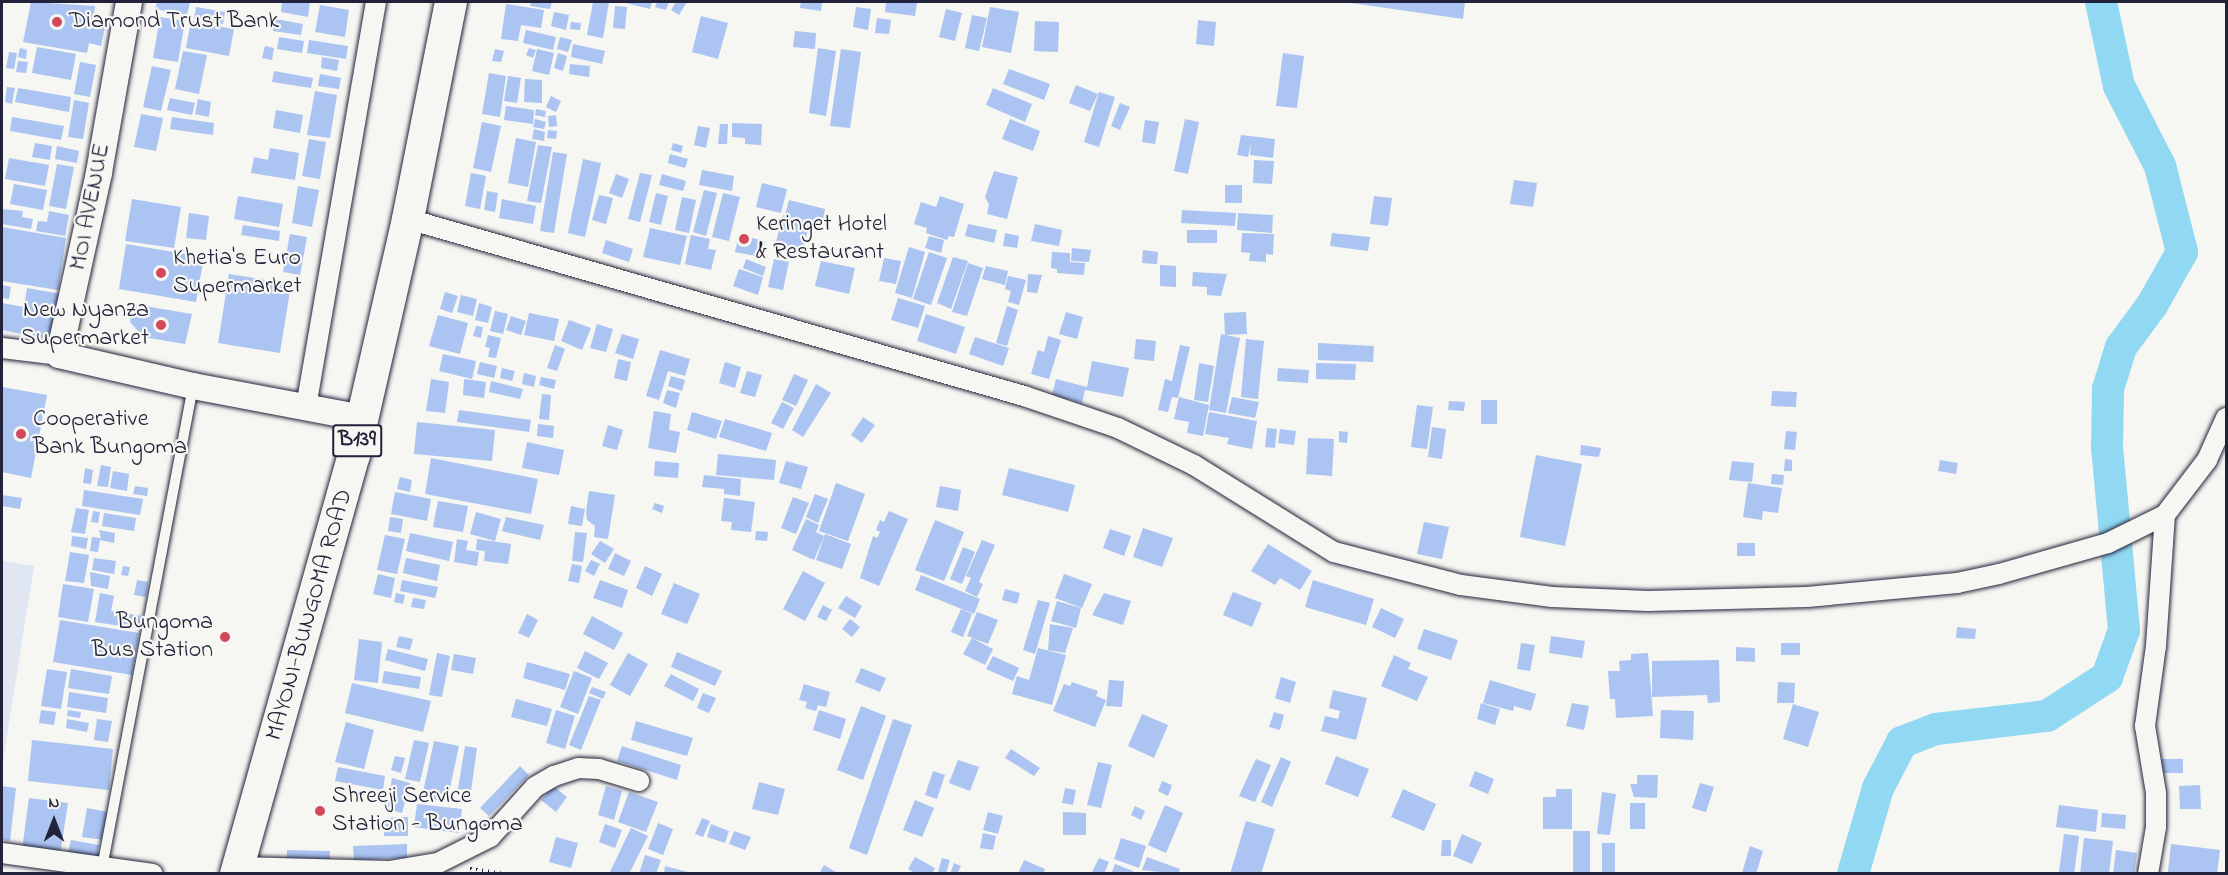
<!DOCTYPE html>
<html>
<head>
<meta charset="utf-8">
<style>
  body { margin:0 }
  #map { position:relative; width:2228px; height:875px; overflow:hidden; background:#f6f6f2; font-family:"Indie Flower",sans-serif }
  div>[style] { position:absolute }
  .built>* { inset:0; background:#e0e7f2 }
  .river>* { height:32px; margin:-16px; padding:0 16px; transform-origin:16px; border-radius:16px; background:#91d8f3 }
  .building>* { inset:0; background:#abc4f1 }
  .path>* { height:3px; margin-top:-1.5px; transform-origin:0; background:repeating-linear-gradient(90deg,#22223b 0 1.5px,transparent 0 6px) }
  .roads { filter:drop-shadow(0 0 2px #22223b) drop-shadow(0 0 2px #22223b) }
  .service>* { height:10px; margin:-5px; padding:0 5px; transform-origin:5px; border-radius:5px; background:#f6f6f2 }
  .minor>* { height:20px; margin:-10px; padding:0 10px; transform-origin:10px; border-radius:10px; background:#f6f6f2 }
  .tertiary>* { height:26px; margin:-13px; padding:0 13px; transform-origin:13px; border-radius:13px; background:#f6f6f2 }
  .primary>* { height:32px; margin:-16px; padding:0 16px; transform-origin:16px; border-radius:16px; background:#f6f6f2 }
  .dots>* { width:16px; height:16px; translate:-50% -50%; box-sizing:border-box; border:3px solid #f6f6f2; border-radius:50% }
  span { translate:-50% -50%; white-space:nowrap; text-align:center; line-height:1.15; -webkit-text-stroke:4.5px #f6f6f2; paint-order:stroke }
  .shield-label span { padding:2px 4px; background:#f6f6f2; border:2px solid; border-radius:4px; -webkit-text-stroke-width:0 }
  .shield-label { font-size:22px; color:#22223b; font-weight:700 }
  .poi-label { font-size:24px; color:#22223b }
  .left { translate:0 -50%; text-align:left }
  .right { translate:-100% -50%; text-align:right }
  .street-label { font-size:24px; color:#22223b }
  .frame { position:absolute; inset:0; border:3px solid #22223b; pointer-events:none }
  .north { position:absolute; left:24px; top:791px; width:60px; height:60px; -webkit-text-stroke:4px #f6f6f2; paint-order:stroke; rotate:0deg; font-size:16px; font-weight:700; line-height:24px; text-align:center; color:#22223b }
  .north::after { content:''; display:block; margin:auto; width:21px; height:27px; background:#22223b; clip-path:polygon(50% 0,100% 100%,50% 72%,0 100%) }
</style>
</head>
<body>
<div id="map">
  <div class="built">
    <div style="clip-path:polygon(2px 561px,34px 566px,2px 767px)"></div>
  </div>
  <div class="river">
    <div style="left:1853px;top:874px;width:90px;rotate:-73.8deg"></div>
    <div style="left:1878px;top:788px;width:52px;rotate:-62.4deg"></div>
    <div style="left:1902px;top:742px;width:36px;rotate:-21deg"></div>
    <div style="left:1936px;top:729px;width:112px;rotate:-6.7deg"></div>
    <div style="left:2047px;top:716px;width:72px;rotate:-33deg"></div>
    <div style="left:2107px;top:677px;width:50px;rotate:-70.1deg"></div>
    <div style="left:2124px;top:630px;width:183px;rotate:-95.3deg"></div>
    <div style="left:2107px;top:448px;width:59px;rotate:-89deg"></div>
    <div style="left:2108px;top:389px;width:44px;rotate:-72.8deg"></div>
    <div style="left:2121px;top:347px;width:52px;rotate:-53.6deg"></div>
    <div style="left:2152px;top:305px;width:61px;rotate:-60.5deg"></div>
    <div style="left:2182px;top:252px;width:89px;rotate:-104.3deg"></div>
    <div style="left:2160px;top:166px;width:90px;rotate:-117.1deg"></div>
    <div style="left:2119px;top:86px;width:86px;rotate:-102.1deg"></div>
  </div>
  <div class="building">
    <div style="clip-path:polygon(31px 2px,95px 6px,93px 19px,106px 22px,101px 46px,89px 43px,87px 53px,23px 42px)"></div>
    <div style="clip-path:polygon(157px 2px,190px 2px,187px 15px,155px 9px)"></div>
    <div style="clip-path:polygon(282px 2px,310px 2px,308px 17px,281px 12px)"></div>
    <div style="clip-path:polygon(531px 2px,552px 2px,550px 9px,530px 6px)"></div>
    <div style="clip-path:polygon(593px 2px,609px 2px,603px 38px,587px 35px)"></div>
    <div style="clip-path:polygon(622px 2px,652px 2px,650px 9px)"></div>
    <div style="clip-path:polygon(657px 2px,669px 2px,666px 10px,655px 7px)"></div>
    <div style="clip-path:polygon(676px 2px,687px 2px,679px 15px,671px 10px)"></div>
    <div style="clip-path:polygon(801px 2px,822px 2px,821px 11px,800px 8px)"></div>
    <div style="clip-path:polygon(886px 2px,917px 2px,915px 16px,885px 12px)"></div>
    <div style="clip-path:polygon(1344px 2px,1465px 2px,1463px 19px)"></div>
    <div style="clip-path:polygon(506px 4px,544px 10px,541px 28px,521px 25px,518px 41px,501px 39px)"></div>
    <div style="clip-path:polygon(320px 5px,349px 10px,345px 37px,315px 32px)"></div>
    <div style="clip-path:polygon(615px 6px,627px 7px,625px 29px,613px 28px)"></div>
    <div style="clip-path:polygon(196px 7px,225px 12px,223px 24px,194px 19px)"></div>
    <div style="clip-path:polygon(856px 7px,871px 9px,868px 30px,853px 27px)"></div>
    <div style="clip-path:polygon(990px 7px,1019px 12px,1011px 53px,982px 47px)"></div>
    <div style="clip-path:polygon(946px 9px,962px 13px,955px 41px,939px 37px)"></div>
    <div style="clip-path:polygon(554px 12px,569px 15px,566px 30px,551px 26px)"></div>
    <div style="clip-path:polygon(972px 15px,987px 18px,979px 51px,965px 48px)"></div>
    <div style="clip-path:polygon(701px 16px,728px 23px,718px 59px,692px 52px)"></div>
    <div style="clip-path:polygon(160px 17px,185px 21px,178px 62px,153px 58px)"></div>
    <div style="clip-path:polygon(877px 18px,891px 20px,889px 34px,875px 33px)"></div>
    <div style="clip-path:polygon(275px 19px,303px 24px,301px 35px,273px 31px)"></div>
    <div style="clip-path:polygon(1198px 20px,1216px 22px,1214px 46px,1196px 44px)"></div>
    <div style="clip-path:polygon(191px 21px,234px 29px,229px 56px,186px 48px)"></div>
    <div style="clip-path:polygon(1035px 21px,1059px 22px,1058px 52px,1034px 51px)"></div>
    <div style="clip-path:polygon(571px 22px,581px 23px,580px 30px,570px 29px)"></div>
    <div style="clip-path:polygon(526px 30px,556px 37px,553px 50px,523px 43px)"></div>
    <div style="clip-path:polygon(795px 31px,816px 33px,815px 49px,793px 47px)"></div>
    <div style="clip-path:polygon(279px 37px,304px 41px,302px 53px,277px 49px)"></div>
    <div style="clip-path:polygon(560px 37px,572px 40px,568px 52px,557px 49px)"></div>
    <div style="clip-path:polygon(309px 40px,348px 46px,346px 59px,307px 53px)"></div>
    <div style="clip-path:polygon(573px 44px,605px 51px,602px 64px,571px 57px)"></div>
    <div style="clip-path:polygon(265px 46px,274px 48px,272px 60px,262px 58px)"></div>
    <div style="clip-path:polygon(37px 47px,76px 54px,71px 80px,32px 73px)"></div>
    <div style="clip-path:polygon(20px 48px,27px 50px,26px 59px,18px 57px)"></div>
    <div style="clip-path:polygon(529px 48px,536px 50px,533px 58px,526px 55px)"></div>
    <div style="clip-path:polygon(818px 48px,836px 51px,826px 116px,809px 113px)"></div>
    <div style="clip-path:polygon(495px 49px,504px 51px,501px 62px,492px 61px)"></div>
    <div style="clip-path:polygon(537px 49px,554px 53px,549px 75px,532px 71px)"></div>
    <div style="clip-path:polygon(841px 49px,861px 52px,850px 128px,830px 126px)"></div>
    <div style="clip-path:polygon(183px 51px,207px 55px,199px 94px,175px 89px)"></div>
    <div style="clip-path:polygon(9px 52px,17px 53px,14px 69px,6px 68px)"></div>
    <div style="clip-path:polygon(558px 53px,567px 56px,563px 71px,554px 68px)"></div>
    <div style="clip-path:polygon(1283px 53px,1304px 56px,1297px 108px,1276px 106px)"></div>
    <div style="clip-path:polygon(322px 57px,339px 60px,337px 71px,321px 68px)"></div>
    <div style="clip-path:polygon(18px 61px,28px 62px,26px 73px,16px 72px)"></div>
    <div style="clip-path:polygon(80px 62px,96px 65px,90px 97px,74px 94px)"></div>
    <div style="clip-path:polygon(570px 64px,590px 66px,589px 77px,569px 74px)"></div>
    <div style="clip-path:polygon(152px 66px,171px 70px,161px 111px,143px 107px)"></div>
    <div style="clip-path:polygon(1009px 69px,1050px 84px,1044px 100px,1003px 84px)"></div>
    <div style="clip-path:polygon(274px 71px,313px 78px,311px 88px,272px 82px)"></div>
    <div style="clip-path:polygon(489px 73px,506px 76px,500px 117px,482px 114px)"></div>
    <div style="clip-path:polygon(320px 74px,341px 78px,339px 89px,318px 86px)"></div>
    <div style="clip-path:polygon(508px 76px,521px 78px,517px 103px,504px 101px)"></div>
    <div style="clip-path:polygon(525px 79px,542px 80px,542px 103px,524px 102px)"></div>
    <div style="clip-path:polygon(1076px 85px,1098px 94px,1090px 111px,1069px 103px)"></div>
    <div style="clip-path:polygon(7px 87px,15px 88px,12px 104px,5px 102px)"></div>
    <div style="clip-path:polygon(18px 88px,71px 97px,69px 112px,15px 102px)"></div>
    <div style="clip-path:polygon(993px 88px,1032px 104px,1025px 122px,986px 105px)"></div>
    <div style="clip-path:polygon(315px 91px,337px 95px,330px 138px,307px 135px)"></div>
    <div style="clip-path:polygon(1099px 92px,1115px 97px,1099px 147px,1084px 142px)"></div>
    <div style="clip-path:polygon(551px 96px,561px 101px,556px 112px,546px 107px)"></div>
    <div style="clip-path:polygon(170px 98px,195px 103px,192px 115px,167px 110px)"></div>
    <div style="clip-path:polygon(198px 99px,211px 102px,209px 117px,195px 114px)"></div>
    <div style="clip-path:polygon(74px 100px,89px 103px,83px 139px,68px 137px)"></div>
    <div style="clip-path:polygon(1120px 103px,1130px 107px,1120px 130px,1111px 126px)"></div>
    <div style="clip-path:polygon(506px 106px,534px 110px,533px 124px,504px 120px)"></div>
    <div style="clip-path:polygon(536px 109px,546px 111px,545px 117px,535px 115px)"></div>
    <div style="clip-path:polygon(276px 110px,303px 115px,300px 133px,273px 128px)"></div>
    <div style="clip-path:polygon(141px 114px,163px 118px,156px 151px,134px 147px)"></div>
    <div style="clip-path:polygon(556px 115px,557px 126px,549px 127px,548px 116px)"></div>
    <div style="clip-path:polygon(12px 117px,64px 126px,61px 140px,10px 131px)"></div>
    <div style="clip-path:polygon(172px 117px,214px 123px,213px 135px,170px 129px)"></div>
    <div style="clip-path:polygon(535px 119px,546px 122px,544px 129px,533px 127px)"></div>
    <div style="clip-path:polygon(1010px 119px,1040px 131px,1033px 151px,1002px 139px)"></div>
    <div style="clip-path:polygon(1185px 119px,1199px 122px,1188px 174px,1174px 171px)"></div>
    <div style="clip-path:polygon(1145px 120px,1159px 122px,1155px 144px,1142px 142px)"></div>
    <div style="clip-path:polygon(482px 122px,501px 126px,491px 172px,473px 168px)"></div>
    <div style="clip-path:polygon(732px 123px,762px 124px,761px 145px,745px 144px,745px 138px,732px 137px)"></div>
    <div style="clip-path:polygon(720px 124px,728px 124px,727px 144px,718px 144px)"></div>
    <div style="clip-path:polygon(698px 126px,710px 128px,706px 148px,694px 145px)"></div>
    <div style="clip-path:polygon(534px 129px,545px 132px,544px 141px,532px 139px)"></div>
    <div style="clip-path:polygon(548px 130px,557px 131px,556px 139px,547px 138px)"></div>
    <div style="clip-path:polygon(1241px 135px,1275px 139px,1273px 158px,1250px 155px,1251px 143px,1248px 157px,1237px 155px)"></div>
    <div style="clip-path:polygon(516px 138px,536px 142px,528px 187px,508px 183px)"></div>
    <div style="clip-path:polygon(309px 139px,326px 142px,320px 179px,302px 176px)"></div>
    <div style="clip-path:polygon(35px 143px,52px 146px,50px 160px,32px 157px)"></div>
    <div style="clip-path:polygon(673px 143px,683px 146px,681px 153px,671px 150px)"></div>
    <div style="clip-path:polygon(538px 145px,552px 147px,541px 203px,527px 201px)"></div>
    <div style="clip-path:polygon(57px 146px,79px 151px,77px 163px,55px 159px)"></div>
    <div style="clip-path:polygon(270px 148px,299px 153px,295px 180px,251px 173px,254px 157px,268px 160px)"></div>
    <div style="clip-path:polygon(553px 152px,567px 154px,554px 233px,540px 231px)"></div>
    <div style="clip-path:polygon(670px 154px,688px 159px,685px 168px,668px 163px)"></div>
    <div style="clip-path:polygon(9px 158px,49px 165px,45px 186px,5px 179px)"></div>
    <div style="clip-path:polygon(583px 159px,601px 163px,585px 237px,568px 233px)"></div>
    <div style="clip-path:polygon(1254px 160px,1274px 161px,1272px 184px,1253px 183px)"></div>
    <div style="clip-path:polygon(57px 164px,74px 167px,66px 209px,49px 206px)"></div>
    <div style="clip-path:polygon(702px 170px,734px 176px,732px 191px,699px 185px)"></div>
    <div style="clip-path:polygon(994px 171px,1018px 177px,1007px 219px,987px 214px,989px 204px,985px 197px)"></div>
    <div style="clip-path:polygon(471px 173px,486px 176px,480px 209px,465px 206px)"></div>
    <div style="clip-path:polygon(640px 173px,652px 175px,640px 222px,628px 219px)"></div>
    <div style="clip-path:polygon(616px 174px,629px 179px,622px 198px,609px 193px)"></div>
    <div style="clip-path:polygon(662px 174px,686px 181px,683px 191px,659px 185px)"></div>
    <div style="clip-path:polygon(1514px 180px,1537px 183px,1533px 207px,1510px 204px)"></div>
    <div style="clip-path:polygon(762px 183px,787px 189px,781px 213px,756px 207px)"></div>
    <div style="clip-path:polygon(14px 184px,47px 190px,43px 210px,10px 204px)"></div>
    <div style="clip-path:polygon(1225px 185px,1242px 185px,1242px 203px,1225px 203px)"></div>
    <div style="clip-path:polygon(298px 186px,319px 190px,312px 227px,292px 223px)"></div>
    <div style="clip-path:polygon(704px 190px,717px 193px,706px 236px,693px 232px)"></div>
    <div style="clip-path:polygon(487px 191px,498px 193px,495px 212px,484px 210px)"></div>
    <div style="clip-path:polygon(656px 193px,668px 196px,661px 225px,649px 222px)"></div>
    <div style="clip-path:polygon(723px 193px,740px 197px,729px 241px,712px 237px)"></div>
    <div style="clip-path:polygon(599px 195px,613px 198px,606px 224px,592px 220px)"></div>
    <div style="clip-path:polygon(238px 196px,283px 204px,279px 227px,234px 219px)"></div>
    <div style="clip-path:polygon(940px 196px,964px 204px,954px 237px,949px 236px,947px 240px,926px 233px,927px 228px,914px 224px,921px 202px,936px 207px)"></div>
    <div style="clip-path:polygon(1374px 196px,1392px 198px,1388px 226px,1370px 224px)"></div>
    <div style="clip-path:polygon(682px 197px,696px 200px,689px 233px,675px 230px)"></div>
    <div style="clip-path:polygon(132px 199px,181px 207px,174px 248px,125px 241px)"></div>
    <div style="clip-path:polygon(502px 199px,536px 206px,533px 224px,499px 218px)"></div>
    <div style="clip-path:polygon(789px 200px,825px 209px,822px 224px,785px 215px)"></div>
    <div style="clip-path:polygon(2px 209px,23px 211px,22px 217px,33px 219px,31px 229px,2px 224px)"></div>
    <div style="clip-path:polygon(1182px 210px,1236px 213px,1235px 226px,1181px 223px)"></div>
    <div style="clip-path:polygon(49px 211px,69px 215px,65px 236px,36px 231px,38px 221px,47px 222px)"></div>
    <div style="clip-path:polygon(189px 213px,209px 216px,206px 240px,186px 238px)"></div>
    <div style="clip-path:polygon(1238px 213px,1273px 215px,1272px 233px,1237px 230px)"></div>
    <div style="clip-path:polygon(783px 215px,810px 222px,802px 253px,775px 246px)"></div>
    <div style="clip-path:polygon(968px 224px,997px 230px,994px 243px,965px 236px)"></div>
    <div style="clip-path:polygon(1035px 224px,1062px 230px,1059px 246px,1031px 241px)"></div>
    <div style="clip-path:polygon(243px 225px,280px 231px,279px 241px,241px 235px)"></div>
    <div style="clip-path:polygon(2px 227px,66px 238px,58px 290px,2px 281px)"></div>
    <div style="clip-path:polygon(650px 228px,687px 236px,680px 265px,643px 257px)"></div>
    <div style="clip-path:polygon(1187px 230px,1217px 230px,1217px 243px,1187px 243px)"></div>
    <div style="clip-path:polygon(1005px 233px,1019px 236px,1017px 248px,1003px 246px)"></div>
    <div style="clip-path:polygon(1242px 233px,1274px 234px,1273px 255px,1266px 254px,1266px 262px,1249px 261px,1250px 253px,1241px 252px)"></div>
    <div style="clip-path:polygon(1332px 233px,1370px 237px,1368px 251px,1330px 246px)"></div>
    <div style="clip-path:polygon(290px 234px,307px 237px,300px 275px,283px 272px)"></div>
    <div style="clip-path:polygon(691px 235px,710px 239px,708px 249px,716px 250px,711px 270px,685px 264px)"></div>
    <div style="clip-path:polygon(739px 235px,765px 241px,761px 257px,735px 252px)"></div>
    <div style="clip-path:polygon(929px 236px,944px 240px,941px 253px,925px 248px)"></div>
    <div style="clip-path:polygon(606px 240px,633px 249px,629px 262px,602px 253px)"></div>
    <div style="clip-path:polygon(126px 244px,204px 257px,196px 302px,119px 289px)"></div>
    <div style="clip-path:polygon(909px 247px,925px 252px,912px 298px,895px 293px)"></div>
    <div style="clip-path:polygon(1072px 248px,1091px 250px,1089px 262px,1071px 261px)"></div>
    <div style="clip-path:polygon(1143px 250px,1158px 252px,1157px 264px,1142px 263px)"></div>
    <div style="clip-path:polygon(929px 252px,947px 258px,931px 305px,913px 299px)"></div>
    <div style="clip-path:polygon(1052px 252px,1070px 253px,1070px 262px,1085px 263px,1084px 275px,1057px 273px,1057px 269px,1051px 268px)"></div>
    <div style="clip-path:polygon(953px 257px,968px 261px,951px 309px,937px 303px)"></div>
    <div style="clip-path:polygon(884px 258px,901px 261px,896px 284px,879px 281px)"></div>
    <div style="clip-path:polygon(746px 259px,766px 267px,763px 276px,743px 268px)"></div>
    <div style="clip-path:polygon(774px 259px,789px 262px,783px 290px,768px 287px)"></div>
    <div style="clip-path:polygon(821px 261px,855px 268px,849px 294px,815px 286px)"></div>
    <div style="clip-path:polygon(968px 263px,983px 268px,967px 316px,952px 312px)"></div>
    <div style="clip-path:polygon(1160px 265px,1176px 266px,1176px 287px,1160px 286px)"></div>
    <div style="clip-path:polygon(986px 266px,1008px 271px,1005px 285px,982px 279px)"></div>
    <div style="clip-path:polygon(739px 269px,763px 277px,758px 295px,733px 286px)"></div>
    <div style="clip-path:polygon(1193px 272px,1227px 274px,1221px 296px,1207px 295px,1207px 287px,1192px 286px)"></div>
    <div style="clip-path:polygon(229px 274px,291px 284px,280px 353px,218px 343px)"></div>
    <div style="clip-path:polygon(1028px 274px,1042px 275px,1037px 293px,1027px 292px)"></div>
    <div style="clip-path:polygon(1008px 276px,1026px 280px,1019px 305px,1008px 302px,1011px 291px,1005px 289px)"></div>
    <div style="clip-path:polygon(2px 285px,11px 287px,9px 299px,2px 298px)"></div>
    <div style="clip-path:polygon(27px 288px,61px 294px,52px 340px,2px 330px,2px 303px,24px 307px)"></div>
    <div style="clip-path:polygon(445px 292px,458px 296px,452px 313px,440px 309px)"></div>
    <div style="clip-path:polygon(461px 295px,477px 299px,473px 316px,457px 312px)"></div>
    <div style="clip-path:polygon(898px 298px,925px 306px,918px 328px,891px 320px)"></div>
    <div style="clip-path:polygon(479px 303px,492px 307px,488px 323px,475px 320px)"></div>
    <div style="clip-path:polygon(133px 304px,192px 314px,185px 344px,143px 337px,130px 322px)"></div>
    <div style="clip-path:polygon(1007px 306px,1018px 310px,1007px 346px,996px 343px)"></div>
    <div style="clip-path:polygon(495px 311px,508px 314px,503px 334px,490px 331px)"></div>
    <div style="clip-path:polygon(1066px 312px,1083px 317px,1077px 339px,1059px 334px)"></div>
    <div style="clip-path:polygon(1246px 312px,1247px 334px,1225px 335px,1224px 313px)"></div>
    <div style="clip-path:polygon(529px 313px,559px 319px,554px 341px,524px 335px)"></div>
    <div style="clip-path:polygon(926px 314px,965px 327px,956px 354px,917px 341px)"></div>
    <div style="clip-path:polygon(438px 315px,468px 323px,460px 354px,429px 346px)"></div>
    <div style="clip-path:polygon(511px 316px,526px 321px,521px 335px,506px 330px)"></div>
    <div style="clip-path:polygon(569px 320px,591px 328px,582px 350px,561px 341px)"></div>
    <div style="clip-path:polygon(597px 324px,613px 329px,606px 352px,590px 348px)"></div>
    <div style="clip-path:polygon(476px 326px,483px 327px,481px 338px,473px 336px)"></div>
    <div style="clip-path:polygon(622px 334px,639px 339px,633px 359px,615px 353px)"></div>
    <div style="clip-path:polygon(1221px 334px,1240px 338px,1226px 413px,1209px 410px)"></div>
    <div style="clip-path:polygon(488px 335px,501px 338px,496px 358px,488px 357px,490px 348px,485px 347px)"></div>
    <div style="clip-path:polygon(1048px 336px,1061px 340px,1049px 379px,1031px 374px,1038px 350px,1044px 352px)"></div>
    <div style="clip-path:polygon(975px 337px,1009px 348px,1003px 366px,969px 354px)"></div>
    <div style="clip-path:polygon(1136px 339px,1156px 341px,1154px 361px,1134px 359px)"></div>
    <div style="clip-path:polygon(1246px 339px,1264px 341px,1258px 399px,1241px 397px)"></div>
    <div style="clip-path:polygon(1318px 343px,1374px 346px,1373px 362px,1318px 360px)"></div>
    <div style="clip-path:polygon(555px 345px,565px 349px,557px 371px,547px 368px)"></div>
    <div style="clip-path:polygon(1180px 345px,1190px 347px,1178px 398px,1172px 397px,1168px 412px,1158px 410px,1165px 379px,1172px 381px)"></div>
    <div style="clip-path:polygon(660px 350px,690px 359px,685px 376px,668px 371px,659px 400px,646px 396px)"></div>
    <div style="clip-path:polygon(443px 354px,476px 361px,472px 379px,439px 371px)"></div>
    <div style="clip-path:polygon(618px 359px,631px 362px,627px 381px,614px 378px)"></div>
    <div style="clip-path:polygon(1092px 361px,1129px 368px,1123px 397px,1085px 390px,1082px 403px,1052px 395px,1056px 379px,1087px 387px)"></div>
    <div style="clip-path:polygon(480px 362px,497px 366px,494px 378px,477px 374px)"></div>
    <div style="clip-path:polygon(725px 362px,741px 367px,735px 388px,719px 383px)"></div>
    <div style="clip-path:polygon(1199px 363px,1214px 366px,1208px 402px,1194px 400px)"></div>
    <div style="clip-path:polygon(1316px 363px,1356px 364px,1355px 380px,1316px 379px)"></div>
    <div style="clip-path:polygon(502px 368px,515px 371px,512px 381px,500px 378px)"></div>
    <div style="clip-path:polygon(1278px 368px,1309px 370px,1308px 383px,1277px 381px)"></div>
    <div style="clip-path:polygon(747px 371px,762px 375px,755px 397px,740px 393px)"></div>
    <div style="clip-path:polygon(524px 373px,536px 376px,534px 387px,522px 384px)"></div>
    <div style="clip-path:polygon(794px 374px,808px 380px,796px 406px,782px 400px)"></div>
    <div style="clip-path:polygon(671px 376px,685px 380px,682px 391px,668px 386px)"></div>
    <div style="clip-path:polygon(541px 377px,556px 380px,554px 389px,539px 385px)"></div>
    <div style="clip-path:polygon(431px 379px,449px 382px,445px 413px,426px 411px)"></div>
    <div style="clip-path:polygon(464px 379px,486px 382px,484px 398px,463px 395px)"></div>
    <div style="clip-path:polygon(491px 381px,523px 389px,520px 399px,489px 392px)"></div>
    <div style="clip-path:polygon(816px 384px,831px 393px,803px 437px,792px 430px)"></div>
    <div style="clip-path:polygon(2px 387px,47px 395px,31px 478px,2px 472px)"></div>
    <div style="clip-path:polygon(667px 390px,680px 393px,676px 408px,663px 403px)"></div>
    <div style="clip-path:polygon(1772px 391px,1797px 392px,1796px 407px,1771px 406px)"></div>
    <div style="clip-path:polygon(542px 394px,551px 395px,549px 420px,539px 419px)"></div>
    <div style="clip-path:polygon(1179px 397px,1209px 405px,1203px 436px,1187px 433px,1189px 422px,1174px 419px)"></div>
    <div style="clip-path:polygon(1232px 397px,1259px 402px,1255px 418px,1228px 413px)"></div>
    <div style="clip-path:polygon(1481px 400px,1497px 400px,1497px 424px,1481px 424px)"></div>
    <div style="clip-path:polygon(1449px 401px,1465px 402px,1464px 411px,1448px 410px)"></div>
    <div style="clip-path:polygon(782px 402px,794px 408px,783px 429px,771px 423px)"></div>
    <div style="clip-path:polygon(1417px 405px,1433px 407px,1427px 449px,1411px 447px)"></div>
    <div style="clip-path:polygon(459px 410px,531px 420px,529px 432px,457px 422px)"></div>
    <div style="clip-path:polygon(654px 411px,671px 414px,669px 430px,680px 432px,676px 453px,648px 448px)"></div>
    <div style="clip-path:polygon(692px 412px,722px 421px,716px 439px,687px 430px)"></div>
    <div style="clip-path:polygon(1209px 412px,1257px 421px,1252px 449px,1227px 444px,1229px 438px,1205px 434px)"></div>
    <div style="clip-path:polygon(863px 417px,875px 425px,862px 443px,851px 435px)"></div>
    <div style="clip-path:polygon(725px 419px,772px 433px,766px 451px,719px 437px)"></div>
    <div style="clip-path:polygon(417px 422px,495px 430px,492px 461px,414px 454px)"></div>
    <div style="clip-path:polygon(538px 424px,554px 426px,553px 438px,537px 436px)"></div>
    <div style="clip-path:polygon(608px 425px,623px 430px,617px 450px,602px 446px)"></div>
    <div style="clip-path:polygon(1432px 427px,1446px 429px,1442px 459px,1428px 457px)"></div>
    <div style="clip-path:polygon(1267px 428px,1277px 429px,1275px 448px,1265px 447px)"></div>
    <div style="clip-path:polygon(1280px 429px,1296px 431px,1294px 445px,1278px 443px)"></div>
    <div style="clip-path:polygon(1339px 431px,1348px 432px,1347px 443px,1339px 442px)"></div>
    <div style="clip-path:polygon(1786px 431px,1797px 432px,1795px 450px,1784px 449px)"></div>
    <div style="clip-path:polygon(1308px 438px,1334px 439px,1332px 476px,1306px 474px)"></div>
    <div style="clip-path:polygon(527px 442px,564px 450px,559px 475px,522px 468px)"></div>
    <div style="clip-path:polygon(1581px 445px,1601px 448px,1599px 457px,1580px 455px)"></div>
    <div style="clip-path:polygon(718px 454px,776px 460px,774px 480px,716px 475px)"></div>
    <div style="clip-path:polygon(1536px 455px,1582px 464px,1565px 546px,1520px 537px)"></div>
    <div style="clip-path:polygon(431px 458px,538px 479px,531px 514px,425px 494px)"></div>
    <div style="clip-path:polygon(1785px 459px,1792px 460px,1792px 471px,1784px 471px)"></div>
    <div style="clip-path:polygon(1940px 460px,1958px 463px,1956px 474px,1938px 471px)"></div>
    <div style="clip-path:polygon(655px 461px,679px 463px,678px 478px,654px 476px)"></div>
    <div style="clip-path:polygon(786px 461px,808px 467px,801px 489px,779px 483px)"></div>
    <div style="clip-path:polygon(1732px 461px,1754px 463px,1752px 482px,1729px 480px)"></div>
    <div style="clip-path:polygon(101px 465px,111px 467px,108px 487px,97px 486px)"></div>
    <div style="clip-path:polygon(85px 468px,93px 470px,91px 484px,83px 483px)"></div>
    <div style="clip-path:polygon(1009px 468px,1075px 485px,1068px 512px,1002px 495px)"></div>
    <div style="clip-path:polygon(113px 471px,129px 474px,127px 491px,110px 488px)"></div>
    <div style="clip-path:polygon(1772px 474px,1784px 475px,1783px 485px,1771px 484px)"></div>
    <div style="clip-path:polygon(704px 475px,741px 479px,740px 496px,724px 494px,724px 489px,702px 487px)"></div>
    <div style="clip-path:polygon(400px 477px,412px 480px,410px 492px,397px 489px)"></div>
    <div style="clip-path:polygon(836px 483px,865px 494px,848px 541px,819px 531px)"></div>
    <div style="clip-path:polygon(1748px 483px,1782px 488px,1778px 513px,1763px 511px,1762px 520px,1743px 517px)"></div>
    <div style="clip-path:polygon(135px 486px,148px 488px,147px 496px,133px 494px)"></div>
    <div style="clip-path:polygon(940px 486px,961px 490px,958px 511px,936px 507px)"></div>
    <div style="clip-path:polygon(84px 490px,143px 499px,140px 515px,82px 506px)"></div>
    <div style="clip-path:polygon(589px 491px,615px 495px,608px 539px,594px 537px,595px 526px,587px 520px,586px 512px)"></div>
    <div style="clip-path:polygon(395px 492px,431px 499px,427px 521px,391px 514px)"></div>
    <div style="clip-path:polygon(815px 494px,828px 499px,818px 523px,806px 517px)"></div>
    <div style="clip-path:polygon(2px 495px,22px 498px,20px 509px,2px 506px)"></div>
    <div style="clip-path:polygon(793px 497px,809px 503px,796px 534px,781px 528px)"></div>
    <div style="clip-path:polygon(724px 498px,755px 502px,751px 532px,731px 530px,732px 522px,721px 521px)"></div>
    <div style="clip-path:polygon(438px 501px,468px 506px,463px 532px,433px 527px)"></div>
    <div style="clip-path:polygon(655px 503px,664px 506px,662px 513px,652px 509px)"></div>
    <div style="clip-path:polygon(571px 506px,585px 509px,582px 526px,568px 524px)"></div>
    <div style="clip-path:polygon(76px 508px,89px 510px,85px 534px,71px 532px)"></div>
    <div style="clip-path:polygon(93px 511px,100px 512px,98px 523px,91px 522px)"></div>
    <div style="clip-path:polygon(889px 511px,908px 519px,879px 586px,860px 578px,873px 536px,877px 538px,880px 532px,876px 530px,880px 520px,884px 522px)"></div>
    <div style="clip-path:polygon(476px 512px,501px 519px,495px 541px,470px 534px)"></div>
    <div style="clip-path:polygon(104px 513px,136px 518px,134px 531px,102px 526px)"></div>
    <div style="clip-path:polygon(390px 517px,403px 519px,401px 533px,388px 531px)"></div>
    <div style="clip-path:polygon(506px 517px,544px 525px,540px 540px,502px 531px)"></div>
    <div style="clip-path:polygon(806px 519px,819px 525px,816px 532px,824px 536px,814px 560px,792px 550px)"></div>
    <div style="clip-path:polygon(935px 520px,964px 532px,944px 581px,915px 570px)"></div>
    <div style="clip-path:polygon(1424px 522px,1449px 527px,1442px 559px,1417px 554px)"></div>
    <div style="clip-path:polygon(1143px 528px,1173px 538px,1162px 567px,1133px 557px)"></div>
    <div style="clip-path:polygon(1110px 529px,1131px 536px,1124px 556px,1103px 548px)"></div>
    <div style="clip-path:polygon(99px 530px,115px 533px,114px 543px,100px 540px,98px 552px,90px 551px,92px 537px,101px 538px)"></div>
    <div style="clip-path:polygon(756px 531px,768px 532px,767px 541px,755px 540px)"></div>
    <div style="clip-path:polygon(575px 532px,587px 533px,583px 562px,572px 561px)"></div>
    <div style="clip-path:polygon(410px 533px,453px 542px,449px 561px,406px 551px)"></div>
    <div style="clip-path:polygon(825px 534px,851px 544px,842px 569px,816px 560px)"></div>
    <div style="clip-path:polygon(385px 535px,405px 539px,397px 574px,377px 570px)"></div>
    <div style="clip-path:polygon(72px 536px,88px 538px,86px 549px,71px 546px)"></div>
    <div style="clip-path:polygon(457px 539px,468px 541px,466px 550px,479px 552px,477px 566px,454px 562px)"></div>
    <div style="clip-path:polygon(477px 539px,511px 544px,508px 564px,484px 561px,485px 551px,476px 550px)"></div>
    <div style="clip-path:polygon(982px 540px,995px 545px,979px 582px,983px 584px,977px 597px,965px 591px,971px 578px,966px 576px)"></div>
    <div style="clip-path:polygon(600px 541px,614px 549px,605px 563px,591px 554px)"></div>
    <div style="clip-path:polygon(1737px 543px,1755px 543px,1755px 556px,1737px 556px)"></div>
    <div style="clip-path:polygon(1268px 544px,1312px 571px,1300px 590px,1280px 578px,1275px 585px,1251px 571px)"></div>
    <div style="clip-path:polygon(963px 547px,975px 552px,962px 584px,950px 579px)"></div>
    <div style="clip-path:polygon(70px 552px,89px 555px,84px 583px,65px 581px)"></div>
    <div style="clip-path:polygon(615px 553px,631px 561px,624px 576px,608px 569px)"></div>
    <div style="clip-path:polygon(94px 558px,116px 561px,114px 574px,92px 570px)"></div>
    <div style="clip-path:polygon(406px 558px,440px 565px,437px 581px,403px 573px)"></div>
    <div style="clip-path:polygon(591px 560px,600px 564px,594px 576px,585px 571px)"></div>
    <div style="clip-path:polygon(572px 564px,582px 566px,579px 583px,568px 581px)"></div>
    <div style="clip-path:polygon(123px 566px,130px 567px,128px 576px,121px 575px)"></div>
    <div style="clip-path:polygon(645px 566px,662px 574px,652px 596px,636px 588px)"></div>
    <div style="clip-path:polygon(803px 571px,825px 583px,805px 621px,783px 609px)"></div>
    <div style="clip-path:polygon(90px 572px,110px 576px,108px 589px,91px 586px)"></div>
    <div style="clip-path:polygon(378px 574px,395px 578px,391px 598px,373px 594px)"></div>
    <div style="clip-path:polygon(1064px 574px,1092px 584px,1082px 608px,1055px 598px)"></div>
    <div style="clip-path:polygon(921px 575px,980px 599px,974px 614px,915px 590px)"></div>
    <div style="clip-path:polygon(137px 580px,148px 582px,146px 597px,134px 595px)"></div>
    <div style="clip-path:polygon(402px 580px,438px 587px,435px 598px,400px 591px)"></div>
    <div style="clip-path:polygon(600px 580px,628px 590px,622px 608px,593px 598px)"></div>
    <div style="clip-path:polygon(1313px 580px,1374px 599px,1366px 625px,1305px 607px)"></div>
    <div style="clip-path:polygon(674px 583px,700px 594px,687px 624px,661px 614px)"></div>
    <div style="clip-path:polygon(63px 584px,94px 589px,88px 622px,58px 617px)"></div>
    <div style="clip-path:polygon(1005px 589px,1020px 593px,1017px 604px,1002px 600px)"></div>
    <div style="clip-path:polygon(1233px 592px,1262px 603px,1252px 627px,1223px 615px)"></div>
    <div style="clip-path:polygon(100px 593px,114px 596px,111px 611px,142px 616px,140px 629px,95px 622px)"></div>
    <div style="clip-path:polygon(396px 593px,405px 595px,403px 604px,394px 602px)"></div>
    <div style="clip-path:polygon(1104px 593px,1131px 601px,1123px 625px,1092px 615px)"></div>
    <div style="clip-path:polygon(846px 596px,862px 606px,855px 618px,838px 608px)"></div>
    <div style="clip-path:polygon(413px 598px,426px 600px,424px 609px,411px 607px)"></div>
    <div style="clip-path:polygon(1038px 600px,1050px 603px,1035px 654px,1023px 650px)"></div>
    <div style="clip-path:polygon(1057px 601px,1081px 608px,1076px 628px,1051px 621px)"></div>
    <div style="clip-path:polygon(823px 605px,832px 610px,826px 621px,817px 617px)"></div>
    <div style="clip-path:polygon(1381px 608px,1404px 619px,1395px 638px,1372px 627px)"></div>
    <div style="clip-path:polygon(961px 609px,972px 614px,963px 637px,951px 632px)"></div>
    <div style="clip-path:polygon(977px 612px,998px 620px,988px 644px,967px 636px)"></div>
    <div style="clip-path:polygon(527px 614px,538px 620px,529px 638px,518px 633px)"></div>
    <div style="clip-path:polygon(592px 616px,623px 633px,614px 650px,583px 634px)"></div>
    <div style="clip-path:polygon(850px 619px,860px 627px,852px 637px,842px 629px)"></div>
    <div style="clip-path:polygon(60px 620px,139px 633px,132px 675px,53px 662px)"></div>
    <div style="clip-path:polygon(1050px 624px,1073px 628px,1065px 653px,1048px 650px)"></div>
    <div style="clip-path:polygon(1957px 627px,1976px 629px,1975px 639px,1956px 638px)"></div>
    <div style="clip-path:polygon(1424px 629px,1458px 640px,1451px 660px,1417px 649px)"></div>
    <div style="clip-path:polygon(399px 636px,413px 639px,410px 650px,396px 647px)"></div>
    <div style="clip-path:polygon(1551px 636px,1585px 641px,1582px 658px,1549px 653px)"></div>
    <div style="clip-path:polygon(972px 638px,993px 649px,985px 665px,963px 654px)"></div>
    <div style="clip-path:polygon(359px 639px,382px 642px,378px 683px,354px 680px)"></div>
    <div style="clip-path:polygon(1521px 643px,1535px 645px,1530px 671px,1517px 669px)"></div>
    <div style="clip-path:polygon(1781px 643px,1800px 643px,1800px 655px,1781px 655px)"></div>
    <div style="clip-path:polygon(1736px 647px,1755px 648px,1755px 662px,1736px 661px)"></div>
    <div style="clip-path:polygon(1038px 648px,1066px 655px,1052px 705px,1012px 694px,1017px 676px,1029px 680px)"></div>
    <div style="clip-path:polygon(388px 649px,428px 659px,425px 671px,385px 660px)"></div>
    <div style="clip-path:polygon(585px 651px,608px 663px,599px 679px,577px 668px)"></div>
    <div style="clip-path:polygon(677px 652px,722px 671px,715px 686px,671px 667px)"></div>
    <div style="clip-path:polygon(437px 653px,450px 656px,442px 697px,429px 695px)"></div>
    <div style="clip-path:polygon(628px 653px,648px 664px,630px 696px,610px 685px)"></div>
    <div style="clip-path:polygon(1648px 653px,1653px 716px,1616px 718px,1615px 699px,1610px 699px,1608px 671px,1620px 671px,1619px 661px,1631px 660px,1631px 654px)"></div>
    <div style="clip-path:polygon(454px 654px,476px 658px,473px 674px,451px 670px)"></div>
    <div style="clip-path:polygon(1394px 655px,1411px 663px,1408px 669px,1428px 677px,1417px 701px,1381px 686px)"></div>
    <div style="clip-path:polygon(993px 656px,1019px 668px,1013px 681px,986px 669px)"></div>
    <div style="clip-path:polygon(1719px 660px,1720px 702px,1708px 703px,1707px 695px,1652px 697px,1652px 661px)"></div>
    <div style="clip-path:polygon(527px 662px,570px 674px,565px 690px,523px 678px)"></div>
    <div style="clip-path:polygon(861px 668px,886px 678px,880px 692px,855px 682px)"></div>
    <div style="clip-path:polygon(47px 669px,67px 672px,61px 709px,41px 706px)"></div>
    <div style="clip-path:polygon(71px 669px,112px 676px,109px 694px,68px 688px)"></div>
    <div style="clip-path:polygon(384px 671px,421px 677px,419px 689px,382px 683px)"></div>
    <div style="clip-path:polygon(574px 671px,592px 678px,578px 714px,560px 707px)"></div>
    <div style="clip-path:polygon(671px 674px,699px 689px,693px 701px,664px 686px)"></div>
    <div style="clip-path:polygon(1281px 677px,1296px 682px,1290px 703px,1275px 698px)"></div>
    <div style="clip-path:polygon(1109px 680px,1124px 681px,1122px 707px,1106px 706px)"></div>
    <div style="clip-path:polygon(1490px 680px,1536px 694px,1531px 711px,1514px 706px,1513px 711px,1483px 703px)"></div>
    <div style="clip-path:polygon(1072px 682px,1098px 691px,1096px 696px,1106px 700px,1095px 727px,1053px 711px,1064px 684px,1070px 686px)"></div>
    <div style="clip-path:polygon(1778px 682px,1795px 683px,1794px 703px,1777px 703px)"></div>
    <div style="clip-path:polygon(352px 683px,431px 701px,423px 732px,345px 713px)"></div>
    <div style="clip-path:polygon(804px 684px,830px 692px,826px 707px,818px 705px,816px 711px,805px 708px,807px 702px,799px 700px)"></div>
    <div style="clip-path:polygon(592px 687px,606px 692px,603px 699px,589px 693px)"></div>
    <div style="clip-path:polygon(1333px 690px,1367px 698px,1356px 740px,1321px 731px,1325px 716px,1338px 719px,1340px 711px,1329px 708px)"></div>
    <div style="clip-path:polygon(69px 692px,108px 698px,106px 713px,67px 707px)"></div>
    <div style="clip-path:polygon(703px 693px,716px 698px,709px 713px,697px 708px)"></div>
    <div style="clip-path:polygon(589px 696px,601px 700px,581px 750px,569px 745px)"></div>
    <div style="clip-path:polygon(516px 699px,552px 709px,547px 726px,511px 717px)"></div>
    <div style="clip-path:polygon(1481px 703px,1500px 709px,1495px 725px,1477px 719px)"></div>
    <div style="clip-path:polygon(1572px 703px,1589px 706px,1584px 730px,1566px 726px)"></div>
    <div style="clip-path:polygon(1793px 704px,1819px 712px,1808px 747px,1783px 739px)"></div>
    <div style="clip-path:polygon(861px 706px,886px 716px,863px 780px,837px 770px)"></div>
    <div style="clip-path:polygon(41px 710px,56px 712px,54px 725px,39px 723px)"></div>
    <div style="clip-path:polygon(68px 710px,81px 712px,80px 718px,67px 716px)"></div>
    <div style="clip-path:polygon(556px 710px,575px 716px,565px 749px,546px 743px)"></div>
    <div style="clip-path:polygon(819px 710px,846px 719px,840px 739px,813px 730px)"></div>
    <div style="clip-path:polygon(1661px 710px,1694px 711px,1693px 740px,1660px 738px)"></div>
    <div style="clip-path:polygon(1274px 712px,1284px 715px,1280px 730px,1269px 727px)"></div>
    <div style="clip-path:polygon(1142px 714px,1168px 725px,1154px 758px,1128px 746px)"></div>
    <div style="clip-path:polygon(67px 719px,89px 723px,87px 732px,66px 728px)"></div>
    <div style="clip-path:polygon(97px 719px,112px 721px,108px 742px,94px 740px)"></div>
    <div style="clip-path:polygon(893px 719px,912px 725px,867px 855px,849px 848px)"></div>
    <div style="clip-path:polygon(636px 721px,693px 738px,687px 756px,631px 740px)"></div>
    <div style="clip-path:polygon(346px 722px,374px 730px,364px 769px,335px 762px)"></div>
    <div style="clip-path:polygon(32px 740px,113px 749px,109px 790px,28px 781px)"></div>
    <div style="clip-path:polygon(414px 740px,429px 743px,420px 782px,405px 779px)"></div>
    <div style="clip-path:polygon(434px 741px,459px 746px,447px 802px,422px 797px)"></div>
    <div style="clip-path:polygon(465px 746px,477px 748px,471px 791px,458px 789px)"></div>
    <div style="clip-path:polygon(622px 746px,681px 765px,677px 780px,617px 761px)"></div>
    <div style="clip-path:polygon(1011px 749px,1040px 768px,1034px 776px,1005px 758px)"></div>
    <div style="clip-path:polygon(395px 756px,405px 758px,401px 773px,391px 770px)"></div>
    <div style="clip-path:polygon(1336px 756px,1369px 769px,1358px 797px,1325px 784px)"></div>
    <div style="clip-path:polygon(1281px 757px,1291px 762px,1272px 807px,1261px 802px)"></div>
    <div style="clip-path:polygon(1256px 759px,1271px 765px,1255px 802px,1239px 796px)"></div>
    <div style="clip-path:polygon(2159px 759px,2183px 759px,2183px 773px,2159px 773px)"></div>
    <div style="clip-path:polygon(958px 760px,979px 767px,970px 791px,949px 783px)"></div>
    <div style="clip-path:polygon(1098px 762px,1112px 765px,1101px 808px,1087px 805px)"></div>
    <div style="clip-path:polygon(520px 766px,529px 775px,489px 816px,480px 808px)"></div>
    <div style="clip-path:polygon(338px 767px,385px 776px,383px 790px,335px 781px)"></div>
    <div style="clip-path:polygon(933px 771px,945px 775px,937px 799px,925px 795px)"></div>
    <div style="clip-path:polygon(1475px 771px,1494px 779px,1488px 794px,1469px 786px)"></div>
    <div style="clip-path:polygon(1637px 775px,1658px 775px,1657px 798px,1634px 797px,1630px 784px,1637px 784px)"></div>
    <div style="clip-path:polygon(392px 778px,410px 783px,402px 813px,387px 809px)"></div>
    <div style="clip-path:polygon(1162px 781px,1172px 785px,1168px 796px,1158px 791px)"></div>
    <div style="clip-path:polygon(759px 782px,785px 789px,778px 815px,752px 809px)"></div>
    <div style="clip-path:polygon(1700px 783px,1714px 787px,1706px 812px,1692px 808px)"></div>
    <div style="clip-path:polygon(2200px 785px,2201px 809px,2180px 809px,2179px 786px)"></div>
    <div style="clip-path:polygon(2px 786px,16px 788px,10px 841px,2px 840px)"></div>
    <div style="clip-path:polygon(553px 786px,567px 797px,556px 812px,541px 800px)"></div>
    <div style="clip-path:polygon(606px 786px,622px 791px,614px 820px,598px 815px)"></div>
    <div style="clip-path:polygon(1065px 788px,1076px 790px,1073px 805px,1062px 803px)"></div>
    <div style="clip-path:polygon(1403px 789px,1436px 804px,1424px 831px,1391px 817px)"></div>
    <div style="clip-path:polygon(1556px 789px,1572px 789px,1572px 829px,1543px 829px,1543px 797px,1556px 797px)"></div>
    <div style="clip-path:polygon(629px 792px,658px 802px,646px 832px,618px 822px)"></div>
    <div style="clip-path:polygon(1602px 792px,1616px 794px,1610px 835px,1597px 834px)"></div>
    <div style="clip-path:polygon(29px 798px,68px 803px,60px 855px,22px 850px)"></div>
    <div style="clip-path:polygon(915px 800px,934px 808px,922px 837px,903px 830px)"></div>
    <div style="clip-path:polygon(1630px 803px,1645px 803px,1645px 829px,1630px 829px)"></div>
    <div style="clip-path:polygon(417px 804px,462px 809px,459px 833px,414px 827px)"></div>
    <div style="clip-path:polygon(1165px 805px,1183px 813px,1166px 853px,1148px 845px)"></div>
    <div style="clip-path:polygon(2059px 805px,2098px 810px,2096px 832px,2056px 827px)"></div>
    <div style="clip-path:polygon(1135px 806px,1145px 811px,1141px 820px,1131px 815px)"></div>
    <div style="clip-path:polygon(87px 808px,108px 812px,104px 840px,82px 837px)"></div>
    <div style="clip-path:polygon(988px 812px,1003px 816px,998px 834px,983px 830px)"></div>
    <div style="clip-path:polygon(1063px 812px,1086px 813px,1086px 835px,1063px 835px)"></div>
    <div style="clip-path:polygon(2102px 813px,2126px 815px,2125px 829px,2101px 827px)"></div>
    <div style="clip-path:polygon(408px 817px,408px 836px,384px 836px,384px 818px)"></div>
    <div style="clip-path:polygon(702px 818px,710px 821px,703px 837px,695px 834px)"></div>
    <div style="clip-path:polygon(1246px 821px,1275px 829px,1261px 874px,1230px 874px)"></div>
    <div style="clip-path:polygon(658px 823px,673px 829px,663px 855px,648px 849px)"></div>
    <div style="clip-path:polygon(605px 824px,622px 830px,615px 848px,599px 842px)"></div>
    <div style="clip-path:polygon(711px 824px,729px 831px,725px 843px,707px 837px)"></div>
    <div style="clip-path:polygon(631px 828px,648px 836px,629px 874px,609px 874px)"></div>
    <div style="clip-path:polygon(734px 831px,751px 837px,745px 850px,729px 844px)"></div>
    <div style="clip-path:polygon(1573px 831px,1590px 831px,1590px 873px,1573px 873px)"></div>
    <div style="clip-path:polygon(983px 833px,996px 836px,993px 850px,980px 848px)"></div>
    <div style="clip-path:polygon(1462px 834px,1482px 843px,1472px 864px,1453px 856px)"></div>
    <div style="clip-path:polygon(2064px 834px,2079px 836px,2074px 874px,2059px 872px)"></div>
    <div style="clip-path:polygon(556px 837px,578px 843px,571px 868px,549px 862px)"></div>
    <div style="clip-path:polygon(1121px 838px,1146px 846px,1139px 868px,1114px 859px)"></div>
    <div style="clip-path:polygon(2084px 838px,2113px 841px,2109px 874px,2080px 874px)"></div>
    <div style="clip-path:polygon(71px 840px,99px 845px,97px 858px,68px 853px)"></div>
    <div style="clip-path:polygon(1442px 840px,1451px 840px,1451px 856px,1441px 856px)"></div>
    <div style="clip-path:polygon(1602px 843px,1615px 843px,1615px 874px,1602px 874px)"></div>
    <div style="clip-path:polygon(407px 844px,407px 858px,354px 860px,353px 846px)"></div>
    <div style="clip-path:polygon(2171px 844px,2220px 850px,2217px 874px,2168px 872px)"></div>
    <div style="clip-path:polygon(1750px 846px,1763px 851px,1756px 874px,1742px 873px)"></div>
    <div style="clip-path:polygon(287px 850px,330px 851px,330px 860px,287px 859px)"></div>
    <div style="clip-path:polygon(2116px 850px,2137px 853px,2134px 874px,2113px 874px)"></div>
    <div style="clip-path:polygon(645px 855px,661px 860px,656px 874px,639px 874px)"></div>
    <div style="clip-path:polygon(915px 857px,935px 868px,932px 874px,917px 874px,908px 869px)"></div>
    <div style="clip-path:polygon(1147px 857px,1180px 869px,1178px 874px,1142px 870px)"></div>
    <div style="clip-path:polygon(942px 858px,950px 860px,946px 874px,938px 872px)"></div>
    <div style="clip-path:polygon(1099px 858px,1109px 862px,1104px 874px,1091px 874px)"></div>
    <div style="clip-path:polygon(1024px 860px,1045px 869px,1043px 874px,1018px 874px)"></div>
    <div style="clip-path:polygon(954px 863px,961px 866px,957px 874px,950px 874px)"></div>
    <div style="clip-path:polygon(1115px 864px,1133px 871px,1132px 874px,1111px 874px)"></div>
    <div style="clip-path:polygon(824px 865px,839px 874px,819px 874px)"></div>
    <div style="clip-path:polygon(665px 866px,692px 873px,692px 874px,664px 874px)"></div>
  </div>
  <div class="path">
    <div style="left:470px;top:868px;width:41px;rotate:8.3deg"></div>
  </div>
  <div class="roads">
    <div class="service">
      <div style="left:102px;top:868px;width:491px;rotate:-79.3deg"></div>
    </div>
    <div class="minor">
      <div style="left:408px;top:219px;width:641px;rotate:16.03deg"></div>
      <div style="left:1024px;top:396px;width:99px;rotate:18.8deg"></div>
      <div style="left:1118px;top:428px;width:85px;rotate:26deg"></div>
      <div style="left:1194px;top:465px;width:165px;rotate:31.9deg"></div>
      <div style="left:1334px;top:552px;width:131px;rotate:14.6deg"></div>
      <div style="left:1461px;top:585px;width:92px;rotate:7.5deg"></div>
      <div style="left:1552px;top:597px;width:96px;rotate:2.4deg"></div>
      <div style="left:1648px;top:601px;width:159px;rotate:-1.4deg"></div>
      <div style="left:1807px;top:597px;width:151px;rotate:-5.3deg"></div>
      <div style="left:1957px;top:583px;width:43px;rotate:-12.1deg"></div>
      <div style="left:1999px;top:574px;width:113px;rotate:-15.9deg"></div>
      <div style="left:2108px;top:543px;width:64px;rotate:-26.2deg"></div>
      <div style="left:2165px;top:515px;width:69px;rotate:-52.6deg"></div>
      <div style="left:2207px;top:460px;width:46px;rotate:-65.7deg"></div>
      <div style="left:2px;top:348px;width:57px;rotate:7deg"></div>
      <div style="left:306px;top:407px;width:411px;rotate:-80.2deg"></div>
      <div style="left:2px;top:853px;width:152px;rotate:7.9deg"></div>
      <div style="left:239px;top:867px;width:150px;rotate:1.5deg"></div>
      <div style="left:389px;top:871px;width:50px;rotate:-9.3deg"></div>
      <div style="left:438px;top:863px;width:58px;rotate:-26.6deg"></div>
      <div style="left:490px;top:837px;width:67px;rotate:-48deg"></div>
      <div style="left:535px;top:787px;width:22px;rotate:-30deg"></div>
      <div style="left:554px;top:776px;width:25px;rotate:-18deg"></div>
      <div style="left:578px;top:768px;width:21px;rotate:3deg"></div>
      <div style="left:599px;top:769px;width:42px;rotate:16.7deg"></div>
      <div style="left:2148px;top:874px;width:48px;rotate:-80.3deg"></div>
      <div style="left:2156px;top:827px;width:34px;rotate:-90deg"></div>
      <div style="left:2156px;top:793px;width:68px;rotate:-99.3deg"></div>
      <div style="left:2145px;top:726px;width:81px;rotate:-82.2deg"></div>
      <div style="left:2156px;top:646px;width:131px;rotate:-86.1deg"></div>
    </div>
    <div class="tertiary">
      <div style="left:129px;top:2px;width:174px;rotate:100deg"></div>
      <div style="left:99px;top:173px;width:186px;rotate:102.4deg"></div>
      <div style="left:59px;top:355px;width:138px;rotate:13deg"></div>
      <div style="left:193px;top:386px;width:173px;rotate:10.7deg"></div>
    </div>
    <div class="primary">
      <div style="left:236px;top:874px;width:435px;rotate:-74.3deg"></div>
      <div style="left:354px;top:455px;width:242px;rotate:-77.1deg"></div>
      <div style="left:408px;top:219px;width:221px;rotate:-78.8deg"></div>
    </div>
  </div>
  <div class="dots">
    <div style="left:57px;top:22px;background:#d1495b"></div>
    <div style="left:744px;top:239px;background:#d1495b"></div>
    <div style="left:161px;top:273px;background:#d1495b"></div>
    <div style="left:161px;top:325px;background:#d1495b"></div>
    <div style="left:21px;top:434px;background:#d1495b"></div>
    <div style="left:225px;top:637px;background:#d1495b"></div>
    <div style="left:320px;top:811px;background:#d1495b"></div>
  </div>
  <div class="shield-label">
    <span style="left:357px;top:441px">B139</span>
  </div>
  <div class="poi-label">
    <span class="left" style="left:69px;top:22px">Diamond Trust Bank</span>
    <span class="left" style="left:756px;top:239px">Keringet Hotel<br>&amp; Restaurant</span>
    <span class="left" style="left:173px;top:273px">Khetia's Euro<br>Supermarket</span>
    <span class="right" style="left:149px;top:325px">New Nyanza<br>Supermarket</span>
    <span class="left" style="left:33px;top:434px">Cooperative<br>Bank Bungoma</span>
    <span class="right" style="left:213px;top:637px">Bungoma<br>Bus Station</span>
    <span class="left" style="left:332px;top:811px">Shreeji Service<br>Station - Bungoma</span>
  </div>
  <div class="street-label">
    <span style="left:91px;top:207px;rotate:-79deg">MOI AVENUE</span>
    <span style="left:310px;top:615px;rotate:-74deg">MAYONI-BUNGOMA ROAD</span>
  </div>
  <div class="frame"></div>
  <div class="north">N</div>
</div>
</body>
</html>
